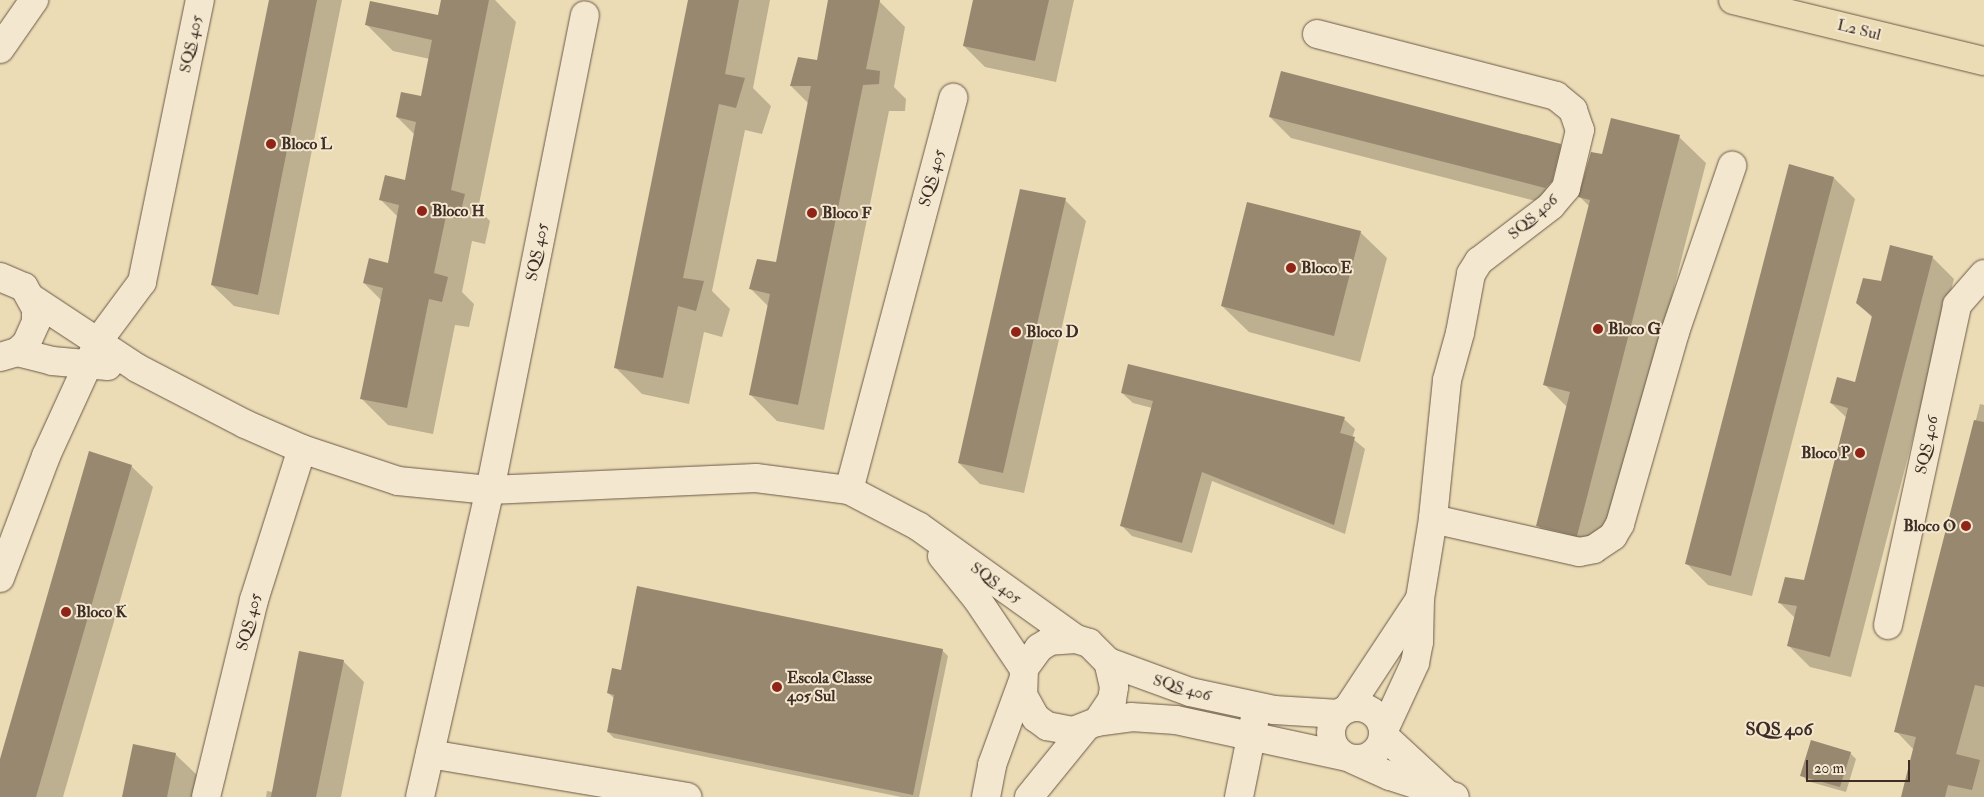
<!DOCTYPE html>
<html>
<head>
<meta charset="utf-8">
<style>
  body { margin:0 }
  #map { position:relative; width:1984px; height:797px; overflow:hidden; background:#ecdcb5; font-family:"IM FELL Double Pica",serif }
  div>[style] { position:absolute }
  .shadow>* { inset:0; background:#0003 }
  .building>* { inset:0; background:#988870 }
  .roads { filter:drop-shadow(0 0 1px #6a5949) drop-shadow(0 0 1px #6a5949) }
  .minor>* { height:28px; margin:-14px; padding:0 14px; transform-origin:14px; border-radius:14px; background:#f3e8cf }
  .minor>.ring { margin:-14px; padding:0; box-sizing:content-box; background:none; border:28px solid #f3e8cf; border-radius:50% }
  .major>* { height:28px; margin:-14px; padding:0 14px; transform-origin:14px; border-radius:14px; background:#ecdcb5 }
  .dots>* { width:14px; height:14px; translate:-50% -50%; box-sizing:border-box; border:2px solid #f3e8cf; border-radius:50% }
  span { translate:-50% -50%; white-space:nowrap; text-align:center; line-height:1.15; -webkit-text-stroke:4px #f3e8cf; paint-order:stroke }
  .street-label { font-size:16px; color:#3e2d25 }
  .poi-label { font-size:16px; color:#3e2d25; font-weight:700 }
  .left { translate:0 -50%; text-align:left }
  .right { translate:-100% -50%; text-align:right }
  .neighbourhood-label { font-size:18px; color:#3e2d25; font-weight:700 }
  .scale { position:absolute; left:1806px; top:760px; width:104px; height:22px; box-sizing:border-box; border:2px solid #3e2d25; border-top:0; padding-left:6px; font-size:15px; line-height:18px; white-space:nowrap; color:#3e2d25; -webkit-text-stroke:4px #f3e8cf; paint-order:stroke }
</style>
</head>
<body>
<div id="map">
  <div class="shadow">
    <div style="clip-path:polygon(270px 0,342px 0,279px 315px,234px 306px,212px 285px)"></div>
    <div style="clip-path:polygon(442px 0,495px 0,516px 22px,478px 209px,490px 221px,485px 244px,472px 241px,462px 292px,474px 304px,469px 327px,455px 325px,433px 434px,388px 425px,362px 399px,382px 301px,364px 283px,388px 264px,398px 217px,381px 200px,406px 181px,415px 135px,397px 117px,422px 98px,430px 59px,393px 51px,366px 24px,439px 16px)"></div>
    <div style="clip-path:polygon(689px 0,770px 0,753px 88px,771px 106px,762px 134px,745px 130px,712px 291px,730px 309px,722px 337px,704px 332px,689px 404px,642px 394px,616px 368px)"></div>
    <div style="clip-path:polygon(830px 0,879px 1px,905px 27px,894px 87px,906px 99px,905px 111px,889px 111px,824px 430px,777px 421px,751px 395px,768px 306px,750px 288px,777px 264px,809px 104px,791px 86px,818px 61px)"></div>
    <div style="clip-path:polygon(975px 0,1074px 0,1056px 82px,985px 67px,964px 46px)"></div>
    <div style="clip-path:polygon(1270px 117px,1560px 145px,1581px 166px,1572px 202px,1567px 209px,1291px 138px)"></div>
    <div style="clip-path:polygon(1679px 137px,1706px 163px,1604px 561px,1564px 552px,1537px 525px,1567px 407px,1545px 385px,1590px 207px,1580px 197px,1603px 156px)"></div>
    <div style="clip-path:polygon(1790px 166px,1834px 178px,1855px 199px,1752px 596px,1708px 585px,1687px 564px)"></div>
    <div style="clip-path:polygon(1065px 200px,1086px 221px,1024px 493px,980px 484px,959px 463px)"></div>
    <div style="clip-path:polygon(1360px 232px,1387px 258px,1360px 362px,1249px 332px,1222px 306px)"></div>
    <div style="clip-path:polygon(1932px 257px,1954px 279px,1851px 677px,1810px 667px,1788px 645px,1795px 618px,1780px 603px,1805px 582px,1847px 418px,1831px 403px,1856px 383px,1873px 318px,1857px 303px,1882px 282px)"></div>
    <div style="clip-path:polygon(1122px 393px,1344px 419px,1355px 429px,1352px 438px,1365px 449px,1345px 534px,1212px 481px,1192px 553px,1132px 536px,1122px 526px,1152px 408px,1133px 403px)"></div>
    <div style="clip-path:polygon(1980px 404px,1984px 405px,1984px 797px,1902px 797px,1914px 750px,1896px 731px)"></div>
    <div style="clip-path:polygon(131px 466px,153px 487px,63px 797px,0 797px,0 764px)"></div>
    <div style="clip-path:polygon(942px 650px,948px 656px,919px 797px,901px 797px,614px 738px,608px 732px,614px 698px,608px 693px)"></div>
    <div style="clip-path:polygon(343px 661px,364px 682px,341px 797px,266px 797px,267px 791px,273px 792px)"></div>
    <div style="clip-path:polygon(1850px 753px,1856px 759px,1846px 792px,1807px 781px,1802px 775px)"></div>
    <div style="clip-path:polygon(175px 754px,197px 775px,192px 797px,123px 797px)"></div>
  </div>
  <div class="building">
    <div style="clip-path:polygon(269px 0,317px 0,258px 295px,211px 285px)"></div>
    <div style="clip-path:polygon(441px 0,489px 0,451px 190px,465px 194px,459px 219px,446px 216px,434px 273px,448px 277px,442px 302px,429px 299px,407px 408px,360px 399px,383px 288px,363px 283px,369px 258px,388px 263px,399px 205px,379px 200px,385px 175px,405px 180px,416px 122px,396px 117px,401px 92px,421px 96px,432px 40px,365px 25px,370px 1px,438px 15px)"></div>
    <div style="clip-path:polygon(688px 0,739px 0,725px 74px,745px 78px,736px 108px,719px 104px,683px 278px,704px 281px,696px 311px,678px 306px,663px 378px,614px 368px)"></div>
    <div style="clip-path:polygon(828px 0,880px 0,866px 69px,880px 71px,879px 84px,863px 85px,798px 405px,749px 395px,770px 294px,749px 289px,757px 259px,776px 262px,811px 86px,790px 86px,798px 57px,817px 60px)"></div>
    <div style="clip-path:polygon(973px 0,1049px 0,1035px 61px,963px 46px)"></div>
    <div style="clip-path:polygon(1281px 71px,1561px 144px,1552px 181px,1545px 188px,1269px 117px)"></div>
    <div style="clip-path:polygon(1611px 118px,1680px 135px,1577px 536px,1536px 526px,1570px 392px,1543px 385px,1590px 200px,1578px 197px,1591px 152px,1602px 154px)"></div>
    <div style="clip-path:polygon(1789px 164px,1834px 177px,1731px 576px,1685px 564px)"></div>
    <div style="clip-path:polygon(1020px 189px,1066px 198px,1003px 473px,958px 463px)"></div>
    <div style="clip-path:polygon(1247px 202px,1361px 231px,1334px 336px,1221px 306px)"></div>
    <div style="clip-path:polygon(1890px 245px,1933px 256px,1830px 657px,1787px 646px,1797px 606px,1778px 603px,1785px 577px,1804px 580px,1848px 408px,1830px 403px,1837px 377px,1855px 382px,1872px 316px,1856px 303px,1863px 278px,1881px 281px)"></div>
    <div style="clip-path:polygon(1128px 364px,1345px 417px,1340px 433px,1355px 437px,1334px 525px,1202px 472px,1182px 543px,1120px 526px,1153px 401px,1121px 393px)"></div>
    <div style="clip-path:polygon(1974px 420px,1984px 422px,1984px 687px,1975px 685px,1956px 754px,1980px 760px,1972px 790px,1948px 785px,1945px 797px,1901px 797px,1916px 737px,1894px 732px)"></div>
    <div style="clip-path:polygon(89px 451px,132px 465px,36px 797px,0 797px,0 759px)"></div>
    <div style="clip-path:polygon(637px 586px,943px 649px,913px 795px,607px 732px,614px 695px,607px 693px,612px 668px,621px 670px)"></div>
    <div style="clip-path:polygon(299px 651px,344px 660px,316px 797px,271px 797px)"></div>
    <div style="clip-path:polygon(1811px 740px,1851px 752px,1840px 787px,1800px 776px)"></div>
    <div style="clip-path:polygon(133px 744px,176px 753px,167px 797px,122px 797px)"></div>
  </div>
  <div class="roads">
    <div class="minor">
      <div style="left:1317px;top:34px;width:247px;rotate:14.5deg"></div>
      <div style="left:1556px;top:96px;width:22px;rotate:39deg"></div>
      <div style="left:1573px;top:110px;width:21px;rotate:71deg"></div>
      <div style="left:1580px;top:130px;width:60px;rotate:103.6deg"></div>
      <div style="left:1566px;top:188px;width:23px;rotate:130deg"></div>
      <div style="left:1551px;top:206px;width:91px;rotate:142.6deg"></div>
      <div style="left:1479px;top:261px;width:15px;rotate:122deg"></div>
      <div style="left:1471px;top:274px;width:60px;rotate:100.6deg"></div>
      <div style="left:1460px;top:333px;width:49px;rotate:105.5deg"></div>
      <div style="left:1447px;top:380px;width:140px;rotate:95.8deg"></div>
      <div style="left:1433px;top:519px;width:80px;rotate:99.3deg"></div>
      <div style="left:1420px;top:598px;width:44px;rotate:91.3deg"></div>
      <div style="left:1419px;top:642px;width:21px;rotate:101deg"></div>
      <div style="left:1415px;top:663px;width:74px;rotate:114.8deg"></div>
      <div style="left:0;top:49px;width:60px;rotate:-55.2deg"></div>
      <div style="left:0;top:277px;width:26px;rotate:23deg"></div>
      <div style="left:24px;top:287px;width:25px;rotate:61deg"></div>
      <div style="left:36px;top:309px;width:13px;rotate:90deg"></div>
      <div style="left:36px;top:322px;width:24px;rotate:114deg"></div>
      <div style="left:26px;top:344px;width:12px;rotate:138deg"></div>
      <div style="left:17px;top:352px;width:17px;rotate:163deg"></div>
      <div style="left:31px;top:298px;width:127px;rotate:33.4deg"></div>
      <div style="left:137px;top:368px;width:122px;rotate:27.4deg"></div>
      <div style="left:245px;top:424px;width:62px;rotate:23.7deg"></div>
      <div style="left:302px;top:449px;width:101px;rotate:18.4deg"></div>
      <div style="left:398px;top:481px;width:92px;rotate:5.6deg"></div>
      <div style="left:490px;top:490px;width:266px;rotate:-2.6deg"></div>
      <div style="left:756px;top:478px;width:94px;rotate:7.4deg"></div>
      <div style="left:849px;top:490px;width:78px;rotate:27.6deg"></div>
      <div style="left:918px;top:526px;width:194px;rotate:35.6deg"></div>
      <div style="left:17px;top:352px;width:36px;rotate:14deg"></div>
      <div style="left:52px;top:361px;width:56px;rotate:5.1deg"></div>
      <div style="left:849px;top:490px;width:406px;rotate:-75.1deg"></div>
      <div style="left:1433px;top:519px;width:150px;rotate:12.7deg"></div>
      <div style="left:1579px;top:552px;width:15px;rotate:-11deg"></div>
      <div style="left:1594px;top:549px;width:23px;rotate:-34deg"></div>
      <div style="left:1613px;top:536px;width:14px;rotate:-60deg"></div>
      <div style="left:1620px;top:524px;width:200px;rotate:-74deg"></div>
      <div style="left:1675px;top:332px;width:176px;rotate:-71deg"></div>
      <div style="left:942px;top:556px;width:55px;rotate:50.9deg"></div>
      <div style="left:977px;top:599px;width:84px;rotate:56.1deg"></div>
      <div style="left:0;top:578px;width:130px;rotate:-69.3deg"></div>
      <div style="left:46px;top:456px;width:128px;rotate:-65.4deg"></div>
      <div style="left:99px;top:340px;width:72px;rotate:-53.4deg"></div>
      <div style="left:142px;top:282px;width:288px;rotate:-78.4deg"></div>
      <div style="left:1888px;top:625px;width:327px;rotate:-77.8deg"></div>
      <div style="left:1957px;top:305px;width:41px;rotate:-48.9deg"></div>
      <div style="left:1108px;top:662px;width:87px;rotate:20.1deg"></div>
      <div style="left:1190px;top:692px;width:86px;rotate:12.1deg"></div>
      <div style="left:1274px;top:710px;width:65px;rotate:3.5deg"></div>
      <div class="ring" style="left:1331px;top:707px;width:24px;height:24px"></div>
      <div style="left:1348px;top:708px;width:131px;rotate:-56.6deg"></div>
      <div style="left:1097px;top:722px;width:27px;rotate:-56deg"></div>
      <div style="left:1112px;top:700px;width:13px;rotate:-81deg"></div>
      <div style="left:1114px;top:687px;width:26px;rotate:-103deg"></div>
      <div style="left:1108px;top:662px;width:27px;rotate:-135deg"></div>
      <div style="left:1089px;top:643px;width:14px;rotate:-163deg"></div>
      <div style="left:1076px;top:639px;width:26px;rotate:176deg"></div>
      <div style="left:1050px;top:641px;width:13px;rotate:148deg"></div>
      <div style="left:1039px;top:648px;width:26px;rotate:126deg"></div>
      <div style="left:1024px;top:669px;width:26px;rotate:92deg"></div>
      <div style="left:1023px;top:695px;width:26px;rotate:61deg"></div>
      <div style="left:1036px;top:718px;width:14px;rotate:36deg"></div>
      <div style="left:1047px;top:726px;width:26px;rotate:11deg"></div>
      <div style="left:1073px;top:731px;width:26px;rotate:-21deg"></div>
      <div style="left:1097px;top:722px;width:34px;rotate:-8deg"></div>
      <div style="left:1131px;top:717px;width:45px;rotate:3.8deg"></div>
      <div style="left:1176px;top:720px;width:171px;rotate:12.2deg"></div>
      <div style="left:1383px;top:735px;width:87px;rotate:42.7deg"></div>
      <div style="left:430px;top:754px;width:261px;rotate:9.5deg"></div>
      <div style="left:1354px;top:760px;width:39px;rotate:24deg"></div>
      <div style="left:1390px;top:776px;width:68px;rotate:17.9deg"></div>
      <div style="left:206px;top:797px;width:203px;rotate:-76.3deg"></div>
      <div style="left:254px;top:600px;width:158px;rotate:-72.4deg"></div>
      <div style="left:420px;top:797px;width:315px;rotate:-77.2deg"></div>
      <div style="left:490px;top:490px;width:484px;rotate:-78.7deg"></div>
      <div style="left:986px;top:797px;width:33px;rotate:-79deg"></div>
      <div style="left:992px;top:765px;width:87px;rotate:-69.9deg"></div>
      <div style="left:1029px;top:797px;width:89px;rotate:-50.9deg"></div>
      <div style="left:1239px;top:797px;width:81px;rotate:-78.6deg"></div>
    </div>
    <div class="major">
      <div style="left:1733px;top:0;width:258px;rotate:13.7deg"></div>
    </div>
  </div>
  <div class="dots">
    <div style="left:271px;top:144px;background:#8f2418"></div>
    <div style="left:422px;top:211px;background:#8f2418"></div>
    <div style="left:812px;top:213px;background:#8f2418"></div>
    <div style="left:1291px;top:268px;background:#8f2418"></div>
    <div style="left:1598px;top:329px;background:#8f2418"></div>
    <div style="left:1016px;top:332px;background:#8f2418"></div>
    <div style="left:1860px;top:453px;background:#8f2418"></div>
    <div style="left:1966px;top:526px;background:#8f2418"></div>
    <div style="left:66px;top:612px;background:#8f2418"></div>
    <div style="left:777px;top:687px;background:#8f2418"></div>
  </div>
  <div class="street-label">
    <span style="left:1859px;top:30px;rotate:14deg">L2 Sul</span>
    <span style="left:191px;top:44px;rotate:-78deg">SQS 405</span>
    <span style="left:932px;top:178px;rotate:-75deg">SQS 405</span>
    <span style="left:1533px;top:217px;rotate:-41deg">SQS 406</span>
    <span style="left:537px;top:252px;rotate:-79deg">SQS 405</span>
    <span style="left:1927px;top:445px;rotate:-78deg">SQS 406</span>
    <span style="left:996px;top:583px;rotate:36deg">SQS 405</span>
    <span style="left:249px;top:622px;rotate:-76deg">SQS 405</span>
    <span style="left:1182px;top:688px;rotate:16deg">SQS 406</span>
  </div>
  <div class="poi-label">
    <span class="left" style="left:281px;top:144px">Bloco L</span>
    <span class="left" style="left:432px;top:211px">Bloco H</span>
    <span class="left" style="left:822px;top:213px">Bloco F</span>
    <span class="left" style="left:1301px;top:268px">Bloco E</span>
    <span class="left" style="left:1608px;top:329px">Bloco G</span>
    <span class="left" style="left:1026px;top:332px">Bloco D</span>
    <span class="right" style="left:1850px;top:453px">Bloco P</span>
    <span class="right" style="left:1956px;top:526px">Bloco O</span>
    <span class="left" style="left:76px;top:612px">Bloco K</span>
    <span class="left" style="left:787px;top:687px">Escola Classe<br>405 Sul</span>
  </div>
  <div class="neighbourhood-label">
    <span style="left:1779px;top:730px">SQS 406</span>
  </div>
  <div class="scale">20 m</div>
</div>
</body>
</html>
